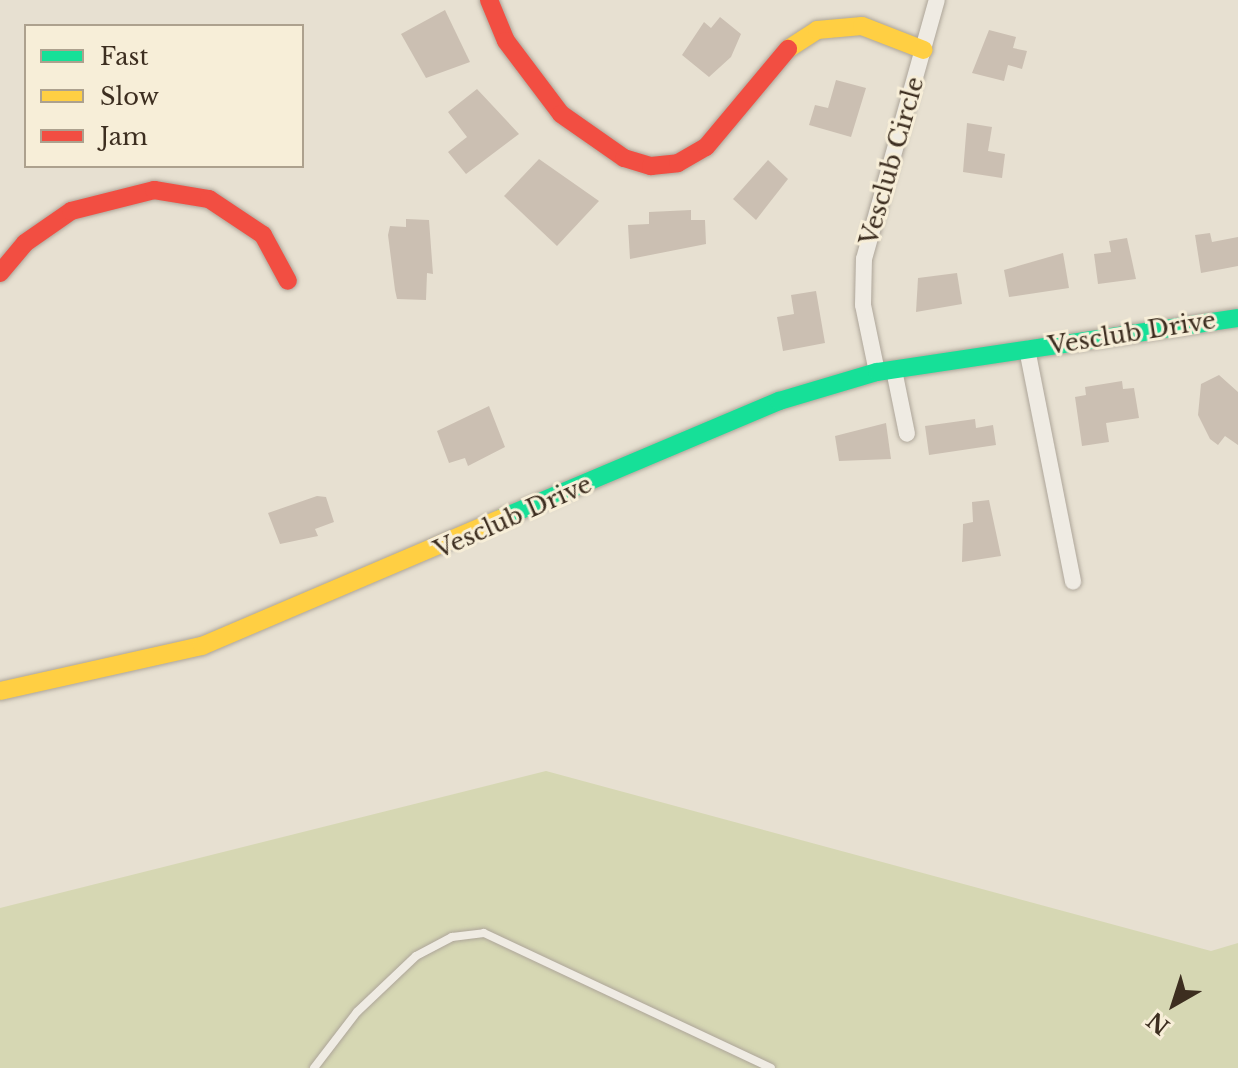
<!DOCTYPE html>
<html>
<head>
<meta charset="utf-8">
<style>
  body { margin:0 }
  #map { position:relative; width:1238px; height:1068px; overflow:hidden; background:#e7e0d1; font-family:"Libre Baskerville",serif }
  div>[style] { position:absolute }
  .green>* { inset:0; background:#d6d7b3 }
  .building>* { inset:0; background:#cbbfb2 }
  .roads { filter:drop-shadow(0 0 2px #ada599) drop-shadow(0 0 2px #ada599) }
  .lane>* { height:8px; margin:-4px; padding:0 4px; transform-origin:4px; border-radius:4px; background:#efebe3 }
  .street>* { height:16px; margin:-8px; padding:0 8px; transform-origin:8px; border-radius:8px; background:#efebe3 }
  .fast>* { height:18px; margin:-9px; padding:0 9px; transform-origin:9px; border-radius:9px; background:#16e098 }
  .slow>* { height:18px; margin:-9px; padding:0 9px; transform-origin:9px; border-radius:9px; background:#ffcf43 }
  .jam>* { height:18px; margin:-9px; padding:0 9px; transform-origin:9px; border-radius:9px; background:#f24e42 }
  span { translate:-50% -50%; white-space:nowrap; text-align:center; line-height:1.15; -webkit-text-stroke:6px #f7eed8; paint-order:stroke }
  .street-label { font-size:24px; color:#3d2e20 }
  .legend { position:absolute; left:24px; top:24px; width:280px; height:144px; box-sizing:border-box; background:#f7eed8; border:2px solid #ada18e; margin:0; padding:10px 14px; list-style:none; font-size:24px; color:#3d2e20 }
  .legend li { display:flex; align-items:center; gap:16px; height:40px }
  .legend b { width:40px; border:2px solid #ada18e }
  .north { position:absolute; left:1134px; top:964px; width:80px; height:80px; -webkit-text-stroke:6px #f7eed8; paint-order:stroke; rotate:219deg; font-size:22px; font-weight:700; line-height:32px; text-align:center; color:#3d2e20 }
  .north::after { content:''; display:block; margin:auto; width:28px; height:36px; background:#3d2e20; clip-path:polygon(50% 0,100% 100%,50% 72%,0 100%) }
</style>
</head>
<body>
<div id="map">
  <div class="green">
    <div style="clip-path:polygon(546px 771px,1211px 951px,1238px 943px,1238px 1068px,0 1068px,0 908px)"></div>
  </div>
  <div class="building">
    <div style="clip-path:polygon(445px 10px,470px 62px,426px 78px,401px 34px)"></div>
    <div style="clip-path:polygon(720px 17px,741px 34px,731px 57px,709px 77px,682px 55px,704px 22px,711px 28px)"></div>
    <div style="clip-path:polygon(989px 30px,1016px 37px,1013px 48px,1027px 51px,1022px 69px,1008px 65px,1004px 81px,972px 73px)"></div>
    <div style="clip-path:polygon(836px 80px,866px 88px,851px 137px,809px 125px,815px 105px,828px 108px)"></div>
    <div style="clip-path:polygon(477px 89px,519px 134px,466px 174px,448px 152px,467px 137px,448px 112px)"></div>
    <div style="clip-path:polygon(967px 123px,992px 127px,988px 151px,1005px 154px,1002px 178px,963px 172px)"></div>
    <div style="clip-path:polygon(539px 159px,599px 201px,557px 246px,504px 196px)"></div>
    <div style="clip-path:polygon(768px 160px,788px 179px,756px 220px,733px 199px)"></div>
    <div style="clip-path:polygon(691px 210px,691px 220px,705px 220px,706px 244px,630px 259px,628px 225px,649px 224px,649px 212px)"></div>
    <div style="clip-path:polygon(406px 219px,429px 220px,433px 274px,427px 273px,426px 300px,397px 299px,395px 290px,388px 235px,390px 226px,406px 227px)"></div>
    <div style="clip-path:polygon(1210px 233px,1212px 242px,1238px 237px,1238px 266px,1201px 273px,1195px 235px)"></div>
    <div style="clip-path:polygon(1127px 238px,1136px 279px,1098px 284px,1094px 254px,1111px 252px,1109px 241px)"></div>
    <div style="clip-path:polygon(1063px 253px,1069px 288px,1009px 297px,1004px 270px)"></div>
    <div style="clip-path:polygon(957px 273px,962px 304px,916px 312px,918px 278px)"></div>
    <div style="clip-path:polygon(816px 291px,825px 343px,783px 351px,777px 317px,794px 314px,791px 295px)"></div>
    <div style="clip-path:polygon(1219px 375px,1238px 392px,1238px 445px,1225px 436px,1218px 445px,1210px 439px,1198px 415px,1201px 384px)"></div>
    <div style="clip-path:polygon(1122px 381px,1123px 389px,1134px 388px,1139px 418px,1106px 423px,1109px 442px,1082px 446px,1075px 397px,1086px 395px,1085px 387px)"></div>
    <div style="clip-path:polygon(489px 406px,505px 447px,468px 466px,465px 458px,449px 463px,437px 431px)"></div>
    <div style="clip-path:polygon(975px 419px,976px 428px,993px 425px,996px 445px,929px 455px,925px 426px)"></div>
    <div style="clip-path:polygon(886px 423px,891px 459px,839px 461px,835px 436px)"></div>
    <div style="clip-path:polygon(317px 496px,326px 497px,334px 522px,315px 529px,318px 536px,280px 544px,268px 513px)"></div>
    <div style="clip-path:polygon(989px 500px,1001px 556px,962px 562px,963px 524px,973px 522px,972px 502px)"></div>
  </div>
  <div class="roads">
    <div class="lane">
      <div style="left:314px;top:1068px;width:71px;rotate:-52.5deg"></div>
      <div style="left:357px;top:1012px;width:81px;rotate:-43.5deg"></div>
      <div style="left:416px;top:956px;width:41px;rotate:-27.8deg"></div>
      <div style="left:452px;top:937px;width:32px;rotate:-7deg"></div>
      <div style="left:484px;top:933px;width:317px;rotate:25.2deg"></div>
    </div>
    <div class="street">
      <div style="left:1027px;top:349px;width:237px;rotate:78.8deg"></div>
      <div style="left:894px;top:370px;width:65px;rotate:78.5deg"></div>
      <div style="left:877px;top:372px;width:68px;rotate:-101.8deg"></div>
      <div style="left:863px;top:305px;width:46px;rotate:-88.8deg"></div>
      <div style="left:864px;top:259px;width:269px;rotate:-74.3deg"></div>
    </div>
    <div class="fast">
      <div style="left:502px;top:518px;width:301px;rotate:-22.9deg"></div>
      <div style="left:779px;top:401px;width:102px;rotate:-16.5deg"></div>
      <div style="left:877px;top:372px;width:365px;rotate:-8.5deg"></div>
    </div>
    <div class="slow">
      <div style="left:788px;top:49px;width:35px;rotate:-33deg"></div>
      <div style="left:817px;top:30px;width:45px;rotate:-5.1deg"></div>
      <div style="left:862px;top:26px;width:66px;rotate:21.2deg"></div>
      <div style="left:0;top:691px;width:207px;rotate:-12.6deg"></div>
      <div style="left:202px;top:646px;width:326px;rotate:-23.1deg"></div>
    </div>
    <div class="jam">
      <div style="left:489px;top:0;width:44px;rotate:67.5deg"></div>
      <div style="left:506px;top:41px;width:91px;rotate:53deg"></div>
      <div style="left:561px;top:114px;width:77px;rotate:34.9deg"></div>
      <div style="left:624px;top:158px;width:28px;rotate:17deg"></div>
      <div style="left:651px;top:166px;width:27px;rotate:-6deg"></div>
      <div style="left:678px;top:163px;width:32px;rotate:-30deg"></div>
      <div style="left:706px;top:147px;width:128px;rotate:-50.1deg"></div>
      <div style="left:0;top:273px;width:39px;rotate:-50deg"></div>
      <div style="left:25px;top:243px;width:56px;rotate:-34.8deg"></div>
      <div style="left:71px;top:211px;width:86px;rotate:-14.2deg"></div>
      <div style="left:154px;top:190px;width:56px;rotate:9.3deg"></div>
      <div style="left:209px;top:199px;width:65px;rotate:33.7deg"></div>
      <div style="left:263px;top:235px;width:52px;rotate:61.5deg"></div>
    </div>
  </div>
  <div class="street-label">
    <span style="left:892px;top:161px;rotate:-74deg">Vesclub Circle</span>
    <span style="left:1132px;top:333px;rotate:-9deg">Vesclub Drive</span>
    <span style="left:513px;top:517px;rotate:-24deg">Vesclub Drive</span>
  </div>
  <ul class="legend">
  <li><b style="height:10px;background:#16e098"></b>Fast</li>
  <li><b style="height:10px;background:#ffcf43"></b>Slow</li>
  <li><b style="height:10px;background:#f24e42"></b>Jam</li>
  </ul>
  <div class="north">N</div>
</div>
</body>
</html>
